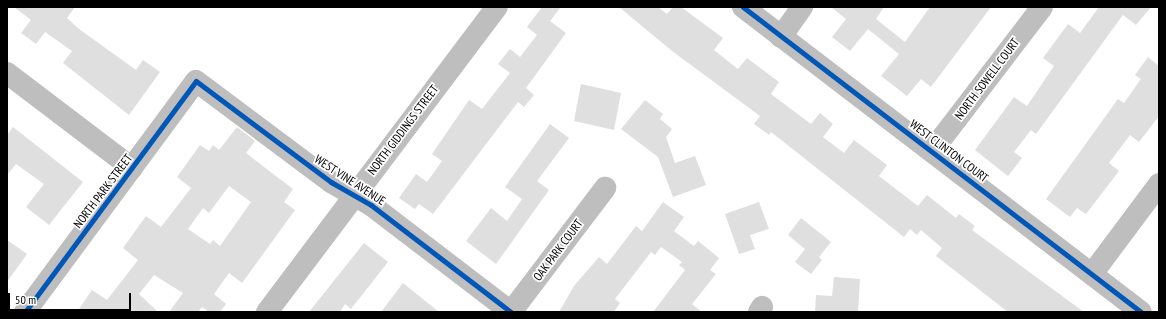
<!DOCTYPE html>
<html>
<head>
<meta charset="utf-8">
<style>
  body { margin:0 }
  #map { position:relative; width:1166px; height:319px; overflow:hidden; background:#fff; font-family:"PT Sans Narrow",sans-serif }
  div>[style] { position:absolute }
  .building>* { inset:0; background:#dfdfdf }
  .minor>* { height:22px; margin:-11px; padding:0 11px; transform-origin:11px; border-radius:11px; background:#bebebe }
  .cycleway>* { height:5px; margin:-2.5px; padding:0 2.5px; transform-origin:2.5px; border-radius:2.5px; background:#0057b8 }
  span { translate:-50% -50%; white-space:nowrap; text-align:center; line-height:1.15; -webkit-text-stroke:3.5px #fff; paint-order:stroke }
  .street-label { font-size:12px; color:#000 }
  .frame { position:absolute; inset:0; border:8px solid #000; pointer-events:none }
  .scale { position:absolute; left:8px; top:293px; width:123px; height:18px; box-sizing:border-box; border:2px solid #000; border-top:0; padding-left:5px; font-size:12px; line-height:14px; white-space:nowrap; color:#000; -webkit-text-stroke:3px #fff; paint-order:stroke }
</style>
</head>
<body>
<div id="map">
  <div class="building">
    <div style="clip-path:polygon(14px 7px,75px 7px,67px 18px,79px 29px,136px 70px,143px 60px,160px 72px,129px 115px,63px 63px,72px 51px,45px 32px,36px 44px,21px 33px,31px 20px)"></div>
    <div style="clip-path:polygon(542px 7px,561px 7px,550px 21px,566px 33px,526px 88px,534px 95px,524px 107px,518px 102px,433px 214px,419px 204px,415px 209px,399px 198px,416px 174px,427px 182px,442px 161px,432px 154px,469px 100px,482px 109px,510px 73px,498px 64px,510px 49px,520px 57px,537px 35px,527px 27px)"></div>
    <div style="clip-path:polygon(619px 7px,658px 7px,667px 14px,673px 7px,681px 7px,723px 38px,714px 50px,738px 69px,747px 58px,779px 82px,771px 94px,811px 124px,820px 113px,833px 124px,823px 137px,844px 153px,854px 140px,887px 165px,879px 176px,918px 206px,927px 195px,956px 218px,959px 214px,975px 226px,972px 230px,1084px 312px,1008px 312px,936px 256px,942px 248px,921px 230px,917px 235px,910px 229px,904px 237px,771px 132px,769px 135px,754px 124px,760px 116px,672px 51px)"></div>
    <div style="clip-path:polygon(831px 7px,884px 7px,876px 19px,905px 42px,930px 7px,991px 7px,931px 87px,921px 79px,907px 96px,881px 76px,899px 54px,868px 29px,850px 51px,832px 37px,846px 19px)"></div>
    <div style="clip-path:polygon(1099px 7px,1151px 7px,1136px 25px,1123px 15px,1036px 134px,1031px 130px,1014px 152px,1022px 158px,1008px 176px,975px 150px,1014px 97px,1027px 106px,1054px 66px,1043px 58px,1068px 24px,1080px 33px)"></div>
    <div style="clip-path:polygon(1148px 57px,1159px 66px,1159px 116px,1139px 142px,1130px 135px,1109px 163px,1119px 171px,1086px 214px,1077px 208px,1070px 217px,1046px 199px,1118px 99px,1124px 103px,1141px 79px,1135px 75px)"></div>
    <div style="clip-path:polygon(581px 84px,621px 93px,614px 130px,574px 121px)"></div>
    <div style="clip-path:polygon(645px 100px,663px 114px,660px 119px,672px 129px,666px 137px,675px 163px,695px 156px,706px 185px,673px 197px,658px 157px,621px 129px)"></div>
    <div style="clip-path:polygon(550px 124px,569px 138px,537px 181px,549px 190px,496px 264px,466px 241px,491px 208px,507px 221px,522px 199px,505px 187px)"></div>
    <div style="clip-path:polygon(13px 127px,83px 182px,49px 225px,26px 207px,44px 184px,16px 164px,7px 175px,7px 135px)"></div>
    <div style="clip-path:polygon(evenodd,237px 127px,255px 141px,246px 153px,293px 189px,284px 202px,295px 210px,242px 283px,229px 273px,214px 294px,226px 304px,220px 312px,209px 312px,202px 307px,198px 312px,169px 312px,183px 293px,154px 275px,139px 294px,158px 312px,77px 312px,92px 290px,107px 300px,138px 260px,123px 248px,146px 216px,161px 227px,191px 188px,177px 177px,200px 145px,209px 151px,213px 145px,219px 150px,237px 127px,229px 186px,251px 202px,220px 246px,213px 240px,210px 244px,188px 229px,203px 208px,209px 213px,229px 186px)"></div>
    <div style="clip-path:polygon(663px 202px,684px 217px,674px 231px,694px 246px,698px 241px,719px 258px,710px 270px,716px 274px,692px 304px,702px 312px,653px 312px,685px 270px,679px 265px,682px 262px,661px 247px,655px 255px,651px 252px,615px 299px,620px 303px,614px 312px,559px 312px,574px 286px,599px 257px,607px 264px,636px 226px,642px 231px)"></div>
    <div style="clip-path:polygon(759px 202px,769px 229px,750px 235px,755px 249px,739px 254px,725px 214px)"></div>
    <div style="clip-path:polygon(801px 218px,831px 242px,819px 257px,822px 260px,811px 274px,795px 262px,805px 249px,788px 235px)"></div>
    <div style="clip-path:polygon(7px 240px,27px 254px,7px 282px)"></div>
    <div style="clip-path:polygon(364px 243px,388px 262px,351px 309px,345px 304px,340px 312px,309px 312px)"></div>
    <div style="clip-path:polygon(834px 277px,860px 279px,858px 312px,815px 312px,816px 295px,832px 296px)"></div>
    <div style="clip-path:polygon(403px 283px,439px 312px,381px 312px)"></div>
  </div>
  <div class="minor">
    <div style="left:743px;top:7px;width:501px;rotate:37.46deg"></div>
    <div style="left:781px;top:37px;width:37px;rotate:-55deg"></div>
    <div style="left:7px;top:73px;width:157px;rotate:37.2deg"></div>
    <div style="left:932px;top:151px;width:181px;rotate:-52.6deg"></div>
    <div style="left:1092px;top:274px;width:112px;rotate:-53.3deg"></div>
    <div style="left:25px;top:312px;width:287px;rotate:-53.5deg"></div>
    <div style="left:196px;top:81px;width:169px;rotate:36.8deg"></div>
    <div style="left:331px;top:182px;width:46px;rotate:29.9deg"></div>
    <div style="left:371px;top:205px;width:176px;rotate:37.4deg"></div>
    <div style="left:267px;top:312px;width:382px;rotate:-53deg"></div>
    <div style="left:511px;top:312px;width:156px;rotate:-52.8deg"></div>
    <div style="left:759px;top:312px;width:6px;rotate:-59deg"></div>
  </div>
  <div class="cycleway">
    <div style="left:743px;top:7px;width:501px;rotate:37.46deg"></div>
    <div style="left:25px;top:312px;width:287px;rotate:-53.5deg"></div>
    <div style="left:196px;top:81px;width:169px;rotate:36.8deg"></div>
    <div style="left:331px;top:182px;width:46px;rotate:29.9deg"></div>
    <div style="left:371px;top:205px;width:176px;rotate:37.4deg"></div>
  </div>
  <div class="street-label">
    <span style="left:987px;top:79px;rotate:-53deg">NORTH SOWELL COURT</span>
    <span style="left:403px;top:130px;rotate:-53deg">NORTH GIDDINGS STREET</span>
    <span style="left:949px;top:151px;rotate:37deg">WEST CLINTON COURT</span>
    <span style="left:350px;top:180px;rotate:33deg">WEST VINE AVENUE</span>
    <span style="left:103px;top:191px;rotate:-53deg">NORTH PARK STREET</span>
    <span style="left:558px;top:250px;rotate:-53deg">OAK PARK COURT</span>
  </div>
  <div class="frame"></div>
  <div class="scale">50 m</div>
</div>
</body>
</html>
